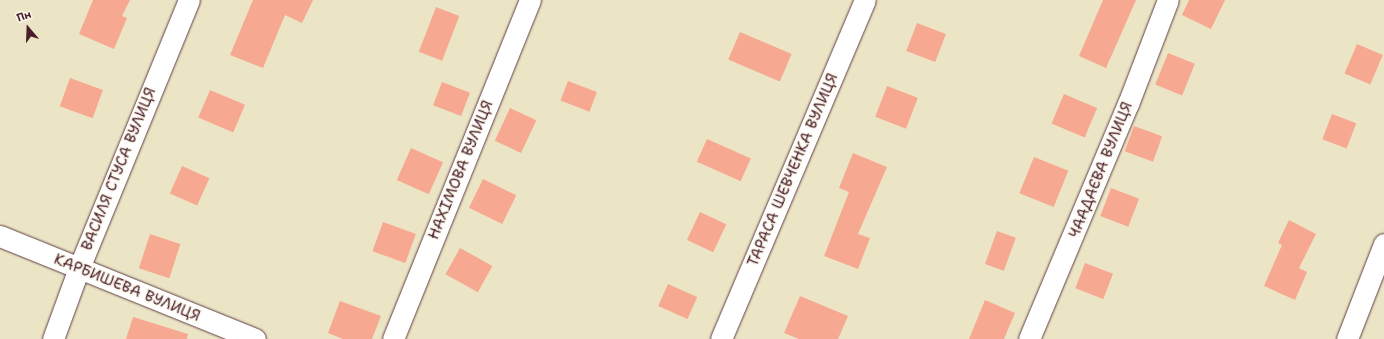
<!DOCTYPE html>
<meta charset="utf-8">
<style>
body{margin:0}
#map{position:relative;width:1384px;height:339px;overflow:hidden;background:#ebe5c6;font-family:"Shantell Sans",sans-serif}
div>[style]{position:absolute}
.building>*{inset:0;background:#f7a891;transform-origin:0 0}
.roads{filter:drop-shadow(0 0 1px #623d42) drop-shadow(0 0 1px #623d42)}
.street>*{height:21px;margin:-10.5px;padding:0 10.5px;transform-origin:10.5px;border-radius:10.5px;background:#fff}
span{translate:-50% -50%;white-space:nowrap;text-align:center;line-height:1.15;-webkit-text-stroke:3px #fbf7ec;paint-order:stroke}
.street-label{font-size:15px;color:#4a1f2b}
.north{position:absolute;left:8px;top:8px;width:40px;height:40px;-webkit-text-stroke:3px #fbf7ec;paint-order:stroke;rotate:341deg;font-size:11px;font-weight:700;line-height:16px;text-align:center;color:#4a1f2b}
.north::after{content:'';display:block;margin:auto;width:14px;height:18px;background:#4a1f2b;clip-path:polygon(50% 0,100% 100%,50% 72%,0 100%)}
</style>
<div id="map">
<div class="building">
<div style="clip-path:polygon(93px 0,130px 0,122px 16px,127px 18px,114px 49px,79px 34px)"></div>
<div style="clip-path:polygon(253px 0,313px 0,302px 23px,285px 15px,263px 68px,230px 55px)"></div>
<div style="clip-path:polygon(1103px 0,1136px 0,1106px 68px,1079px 56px)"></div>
<div style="clip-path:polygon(1189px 0,1225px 0,1211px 29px,1182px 15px)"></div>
<div style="left:436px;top:7px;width:25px;height:48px;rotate:21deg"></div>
<div style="left:917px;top:23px;width:31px;height:30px;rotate:21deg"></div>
<div style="left:740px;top:32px;width:56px;height:30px;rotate:23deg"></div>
<div style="left:1357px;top:44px;width:28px;height:32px;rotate:23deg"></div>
<div style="left:1168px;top:53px;width:29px;height:34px;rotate:22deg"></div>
<div style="left:70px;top:78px;width:35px;height:30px;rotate:20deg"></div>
<div style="left:568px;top:81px;width:31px;height:21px;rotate:21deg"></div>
<div style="left:442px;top:82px;width:30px;height:25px;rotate:21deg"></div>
<div style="left:887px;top:86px;width:33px;height:33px;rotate:21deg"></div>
<div style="left:210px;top:90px;width:38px;height:30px;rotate:23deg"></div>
<div style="left:1064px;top:94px;width:36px;height:32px;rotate:23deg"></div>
<div style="left:510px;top:108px;width:29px;height:36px;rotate:25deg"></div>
<div style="left:1332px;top:114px;width:26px;height:27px;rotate:21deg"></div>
<div style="left:1134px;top:126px;width:30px;height:27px;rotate:20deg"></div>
<div style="left:707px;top:139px;width:48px;height:25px;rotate:24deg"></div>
<div style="left:411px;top:148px;width:35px;height:35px;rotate:24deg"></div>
<div style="clip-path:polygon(853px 153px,887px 167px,858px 234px,870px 238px,858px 269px,824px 256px,849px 192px,839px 188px)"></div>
<div style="left:1034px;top:157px;width:37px;height:39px;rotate:22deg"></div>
<div style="left:182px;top:166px;width:30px;height:30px;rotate:24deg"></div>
<div style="left:483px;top:179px;width:37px;height:32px;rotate:26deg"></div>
<div style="left:1111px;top:188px;width:30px;height:30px;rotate:21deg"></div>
<div style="left:700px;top:212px;width:29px;height:31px;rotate:25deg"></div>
<div style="clip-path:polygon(1289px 220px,1316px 234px,1299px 268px,1307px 272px,1295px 300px,1264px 286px,1282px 245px,1278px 243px)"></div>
<div style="left:383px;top:222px;width:35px;height:31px;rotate:20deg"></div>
<div style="left:997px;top:231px;width:20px;height:35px;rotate:20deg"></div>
<div style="left:150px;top:234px;width:32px;height:36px;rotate:18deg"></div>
<div style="left:460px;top:248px;width:37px;height:30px;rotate:29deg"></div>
<div style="left:1085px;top:263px;width:30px;height:27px;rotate:21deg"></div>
<div style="left:668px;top:284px;width:32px;height:24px;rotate:24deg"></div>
<div style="clip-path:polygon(800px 296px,848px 316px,838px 339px,799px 339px,784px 333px)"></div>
<div style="clip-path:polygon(985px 300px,1015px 313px,1004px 339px,969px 339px)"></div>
<div style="clip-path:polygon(340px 301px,381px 316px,372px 339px,343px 339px,328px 333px)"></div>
<div style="clip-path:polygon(133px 317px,188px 334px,187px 339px,126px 339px)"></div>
</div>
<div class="roads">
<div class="street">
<div style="left:0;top:236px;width:275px;rotate:22deg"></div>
<div style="left:53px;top:339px;width:76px;rotate:-69.9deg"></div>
<div style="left:79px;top:268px;width:290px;rotate:-67.7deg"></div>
<div style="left:393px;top:339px;width:366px;rotate:-68deg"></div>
<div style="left:721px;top:339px;width:368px;rotate:-67deg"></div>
<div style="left:1029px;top:339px;width:255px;rotate:-67.2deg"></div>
<div style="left:1128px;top:104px;width:111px;rotate:-69deg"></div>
<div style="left:1347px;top:339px;width:102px;rotate:-68.7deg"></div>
</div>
</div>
<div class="street-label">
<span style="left:119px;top:169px;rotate:-68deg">ВАСИЛЯ СТУСА ВУЛИЦЯ</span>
<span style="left:461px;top:170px;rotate:-68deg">НАХІМОВА ВУЛИЦЯ</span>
<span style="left:793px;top:170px;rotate:-67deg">ТАРАСА ШЕВЧЕНКА ВУЛИЦЯ</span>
<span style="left:1101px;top:170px;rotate:-68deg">ЧААДАЄВА ВУЛИЦЯ</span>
<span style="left:127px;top:288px;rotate:22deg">КАРБИШЕВА ВУЛИЦЯ</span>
</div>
<div class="north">Пн</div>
</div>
